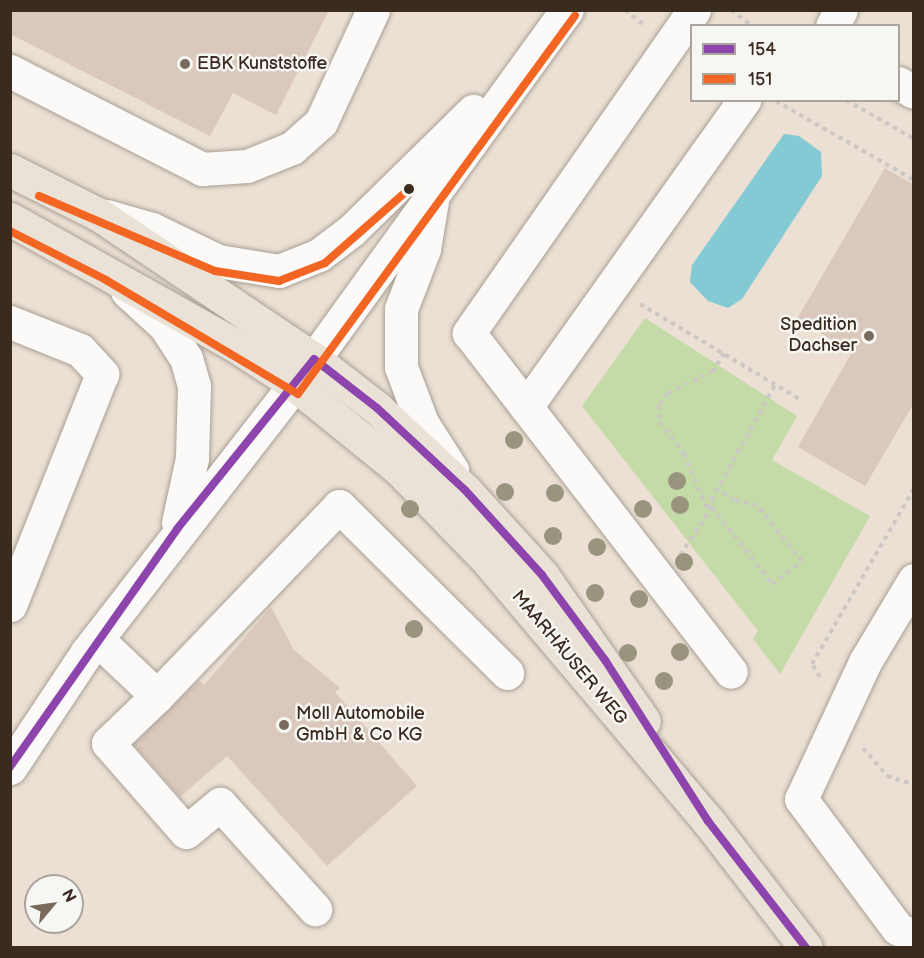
<!DOCTYPE html>
<meta charset="utf-8">
<style>
body{margin:0}
#map{position:relative;width:924px;height:958px;overflow:hidden;background:#ebe0d3;font-family:"Balsamiq Sans",sans-serif}
div>[style]{position:absolute}
.green>*{inset:0;background:#c4dba8}
.water>*{inset:0;background:#84cad4}
.building>*{inset:0;background:#dac8bc}
.path>*{height:4px;margin-top:-2px;transform-origin:0;background:repeating-linear-gradient(90deg,#ccc8c5 0 4.5px,transparent 0 9px)}
.roads{filter:drop-shadow(0 0 2px #a8a096) drop-shadow(0 0 2px #a8a096)}
.minor>*{height:33px;margin:-16.5px;padding:0 16.5px;transform-origin:16.5px;border-radius:16.5px;background:#fcfaf8}
.major>*{height:33px;margin:-16.5px;padding:0 16.5px;transform-origin:16.5px;border-radius:16.5px;background:#eae2d6}
.bus-1>*{height:8px;margin:-4px;padding:0 4px;transform-origin:4px;border-radius:4px;background:#8e44ad}
.bus-2>*{height:8px;margin:-4px;padding:0 4px;transform-origin:4px;border-radius:4px;background:#f26522}
.trees>*{width:18px;height:18px;margin:-9px;border-radius:50%;background:#99947e}
.dots>*{width:16px;height:16px;translate:-50% -50%;box-sizing:border-box;border:3px solid #f6f6f2;border-radius:50%}
span{translate:-50% -50%;white-space:nowrap;text-align:center;line-height:1.15;-webkit-text-stroke:5px #f6f6f2;paint-order:stroke}
.poi-label{font-size:18px;color:#3b2a1e}
.left{translate:0 -50%;text-align:left}
.right{translate:-100% -50%;text-align:right}
.street-label{font-size:18px;color:#3b2a1e}
.frame{position:absolute;inset:0;border:12px solid #3b2a1e;pointer-events:none}
.legend{position:absolute;left:690px;top:24px;width:210px;height:78px;box-sizing:border-box;background:#f6f6f2;border:2px solid #aba49d;margin:0;padding:8px 10px;list-style:none;font-size:18px;color:#3b2a1e}
.legend li{display:flex;align-items:center;gap:12px;height:30px}
.legend b{width:30px;border:2px solid #aba49d}
.north{position:absolute;left:24px;top:874px;width:60px;height:60px;box-sizing:border-box;background:#f6f6f2;border:2px solid #aba49d;border-radius:50%;rotate:61deg;font-size:16px;font-weight:700;line-height:24px;text-align:center;color:#3b2a1e}
.north::after{content:'';display:block;margin:auto;width:21px;height:27px;background:#796a5d;clip-path:polygon(50% 0,100% 100%,50% 72%,0 100%)}
</style>
<div id="map">
<div class="green">
<div style="clip-path:polygon(645px 318px,797px 416px,772px 460px,870px 516px,780px 674px,753px 639px,758px 631px,582px 406px)"></div>
</div>
<div class="water">
<div style="clip-path:polygon(784px 134px,799px 136px,821px 152px,822px 176px,742px 299px,728px 308px,708px 301px,690px 282px,692px 265px)"></div>
</div>
<div class="building">
<div style="clip-path:polygon(10px 10px,329px 10px,276px 115px,233px 93px,210px 136px,10px 34px)"></div>
<div style="clip-path:polygon(885px 168px,914px 185px,914px 403px,865px 486px,798px 447px,852px 352px,797px 319px)"></div>
<div style="clip-path:polygon(271px 607px,294px 650px,340px 688px,335px 692px,417px 786px,327px 866px,227px 756px,180px 797px,134px 744px,199px 680px,204px 685px)"></div>
</div>
<div class="path">
<div style="left:625px;top:10px;width:23px;rotate:38deg"></div>
<div style="left:731px;top:10px;width:26px;rotate:37deg"></div>
<div style="left:846px;top:100px;width:78px;rotate:29.8deg"></div>
<div style="left:776px;top:101px;width:159px;rotate:29.8deg"></div>
<div style="left:640px;top:304px;width:187px;rotate:30.8deg"></div>
<div style="left:724px;top:353px;width:21px;rotate:121deg"></div>
<div style="left:713px;top:371px;width:50px;rotate:153.9deg"></div>
<div style="left:668px;top:393px;width:15px;rotate:127deg"></div>
<div style="left:659px;top:405px;width:17px;rotate:87deg"></div>
<div style="left:660px;top:422px;width:40px;rotate:53deg"></div>
<div style="left:684px;top:454px;width:59px;rotate:66.9deg"></div>
<div style="left:707px;top:508px;width:141px;rotate:-61.1deg"></div>
<div style="left:680px;top:555px;width:58px;rotate:-56.3deg"></div>
<div style="left:712px;top:507px;width:98px;rotate:52.1deg"></div>
<div style="left:772px;top:584px;width:38px;rotate:-37deg"></div>
<div style="left:802px;top:561px;width:72px;rotate:-128.8deg"></div>
<div style="left:757px;top:505px;width:24px;rotate:-168deg"></div>
<div style="left:734px;top:500px;width:19px;rotate:-144deg"></div>
<div style="left:820px;top:677px;width:15px;rotate:-122deg"></div>
<div style="left:812px;top:664px;width:203px;rotate:-59.8deg"></div>
<div style="left:863px;top:748px;width:37px;rotate:49deg"></div>
<div style="left:887px;top:776px;width:28px;rotate:18deg"></div>
</div>
<div class="roads">
<div class="minor">
<div style="left:694px;top:10px;width:394px;rotate:124.9deg"></div>
<div style="left:469px;top:333px;width:428px;rotate:52.3deg"></div>
<div style="left:832px;top:26px;width:18px;rotate:-61deg"></div>
<div style="left:10px;top:71px;width:216px;rotate:27deg"></div>
<div style="left:202px;top:169px;width:45px;rotate:-3.8deg"></div>
<div style="left:247px;top:166px;width:48px;rotate:-21.8deg"></div>
<div style="left:292px;top:148px;width:39px;rotate:-42deg"></div>
<div style="left:321px;top:122px;width:123px;rotate:-65.1deg"></div>
<div style="left:898px;top:83px;width:18px;rotate:29deg"></div>
<div style="left:432px;top:201px;width:49px;rotate:99.5deg"></div>
<div style="left:424px;top:249px;width:64px;rotate:111deg"></div>
<div style="left:401px;top:309px;width:58px;rotate:90deg"></div>
<div style="left:401px;top:367px;width:60px;rotate:69.4deg"></div>
<div style="left:422px;top:423px;width:56px;rotate:57.4deg"></div>
<div style="left:106px;top:216px;width:48px;rotate:15.8deg"></div>
<div style="left:152px;top:229px;width:73px;rotate:25.9deg"></div>
<div style="left:218px;top:261px;width:62px;rotate:9.3deg"></div>
<div style="left:279px;top:271px;width:43px;rotate:-21.8deg"></div>
<div style="left:319px;top:255px;width:41px;rotate:-37.1deg"></div>
<div style="left:352px;top:230px;width:170px;rotate:-44.5deg"></div>
<div style="left:127px;top:291px;width:52px;rotate:42.6deg"></div>
<div style="left:165px;top:326px;width:38px;rotate:57deg"></div>
<div style="left:186px;top:358px;width:29px;rotate:74deg"></div>
<div style="left:194px;top:386px;width:72px;rotate:91.6deg"></div>
<div style="left:192px;top:458px;width:66px;rotate:102.2deg"></div>
<div style="left:10px;top:322px;width:75px;rotate:21.8deg"></div>
<div style="left:80px;top:350px;width:33px;rotate:47deg"></div>
<div style="left:102px;top:374px;width:249px;rotate:111.7deg"></div>
<div style="left:526px;top:407px;width:377px;rotate:-54.6deg"></div>
<div style="left:914px;top:580px;width:96px;rotate:120.9deg"></div>
<div style="left:865px;top:662px;width:151px;rotate:115deg"></div>
<div style="left:801px;top:799px;width:161px;rotate:53.3deg"></div>
<div style="left:897px;top:928px;width:20px;rotate:30deg"></div>
<div style="left:97px;top:639px;width:83px;rotate:43.5deg"></div>
<div style="left:157px;top:696px;width:263px;rotate:-46.2deg"></div>
<div style="left:339px;top:506px;width:237px;rotate:44.8deg"></div>
<div style="left:157px;top:696px;width:68px;rotate:136.2deg"></div>
<div style="left:108px;top:743px;width:118px;rotate:48.8deg"></div>
<div style="left:186px;top:832px;width:44px;rotate:-39.5deg"></div>
<div style="left:220px;top:804px;width:142px;rotate:47.9deg"></div>
<div style="left:10px;top:768px;width:139px;rotate:-56.4deg"></div>
<div style="left:87px;top:652px;width:371px;rotate:-52.2deg"></div>
<div style="left:314px;top:359px;width:431px;rotate:-54.1deg"></div>
</div>
<div class="major">
<div style="left:10px;top:170px;width:98px;rotate:26.6deg"></div>
<div style="left:98px;top:214px;width:260px;rotate:33.9deg"></div>
<div style="left:314px;top:359px;width:80px;rotate:37.9deg"></div>
<div style="left:377px;top:408px;width:120px;rotate:43deg"></div>
<div style="left:465px;top:490px;width:115px;rotate:47.8deg"></div>
<div style="left:542px;top:575px;width:178px;rotate:55.1deg"></div>
<div style="left:10px;top:219px;width:259px;rotate:29.3deg"></div>
<div style="left:236px;top:346px;width:69px;rotate:33.2deg"></div>
<div style="left:294px;top:384px;width:135px;rotate:39deg"></div>
<div style="left:399px;top:469px;width:129px;rotate:45.9deg"></div>
<div style="left:489px;top:562px;width:339px;rotate:49.8deg"></div>
<div style="left:708px;top:821px;width:160px;rotate:52.3deg"></div>
</div>
</div>
<div class="bus-1">
<div style="left:10px;top:767px;width:291px;rotate:-54.9deg"></div>
<div style="left:177px;top:529px;width:218px;rotate:-51.1deg"></div>
<div style="left:314px;top:359px;width:80px;rotate:37.9deg"></div>
<div style="left:377px;top:408px;width:120px;rotate:43deg"></div>
<div style="left:465px;top:490px;width:115px;rotate:47.8deg"></div>
<div style="left:542px;top:575px;width:106px;rotate:53.5deg"></div>
<div style="left:605px;top:660px;width:191px;rotate:57.4deg"></div>
<div style="left:708px;top:821px;width:160px;rotate:52.3deg"></div>
</div>
<div class="bus-2">
<div style="left:39px;top:196px;width:191px;rotate:23.1deg"></div>
<div style="left:215px;top:271px;width:65px;rotate:8.9deg"></div>
<div style="left:279px;top:281px;width:49px;rotate:-21.4deg"></div>
<div style="left:325px;top:263px;width:112px;rotate:-41.4deg"></div>
<div style="left:10px;top:231px;width:108px;rotate:27deg"></div>
<div style="left:106px;top:280px;width:223px;rotate:30.7deg"></div>
<div style="left:298px;top:394px;width:469px;rotate:-53.8deg"></div>
</div>
<div class="trees">
<div style="left:514px;top:440px"></div>
<div style="left:677px;top:481px"></div>
<div style="left:505px;top:492px"></div>
<div style="left:555px;top:493px"></div>
<div style="left:680px;top:505px"></div>
<div style="left:410px;top:509px"></div>
<div style="left:643px;top:509px"></div>
<div style="left:553px;top:536px"></div>
<div style="left:597px;top:547px"></div>
<div style="left:684px;top:562px"></div>
<div style="left:595px;top:593px"></div>
<div style="left:639px;top:599px"></div>
<div style="left:414px;top:629px"></div>
<div style="left:680px;top:652px"></div>
<div style="left:628px;top:653px"></div>
<div style="left:664px;top:681px"></div>
</div>
<div class="dots">
<div style="left:185px;top:64px;background:#796a5d"></div>
<div style="left:409px;top:189px;background:#3b2a1e"></div>
<div style="left:869px;top:336px;background:#796a5d"></div>
<div style="left:284px;top:725px;background:#796a5d"></div>
</div>
<div class="poi-label">
<span class="left" style="left:197px;top:64px">EBK Kunststoffe</span>
<span class="right" style="left:857px;top:336px">Spedition<br>Dachser</span>
<span class="left" style="left:296px;top:725px">Moll Automobile<br>GmbH &amp; Co KG</span>
</div>
<div class="street-label">
<span style="left:569px;top:658px;rotate:50deg">MAARHÄUSER WEG</span>
</div>
<div class="frame"></div>
<ul class="legend">
<li><b style="height:8px;background:#8e44ad"></b>154</li>
<li><b style="height:8px;background:#f26522"></b>151</li>
</ul>
<div class="north">N</div>
</div>
